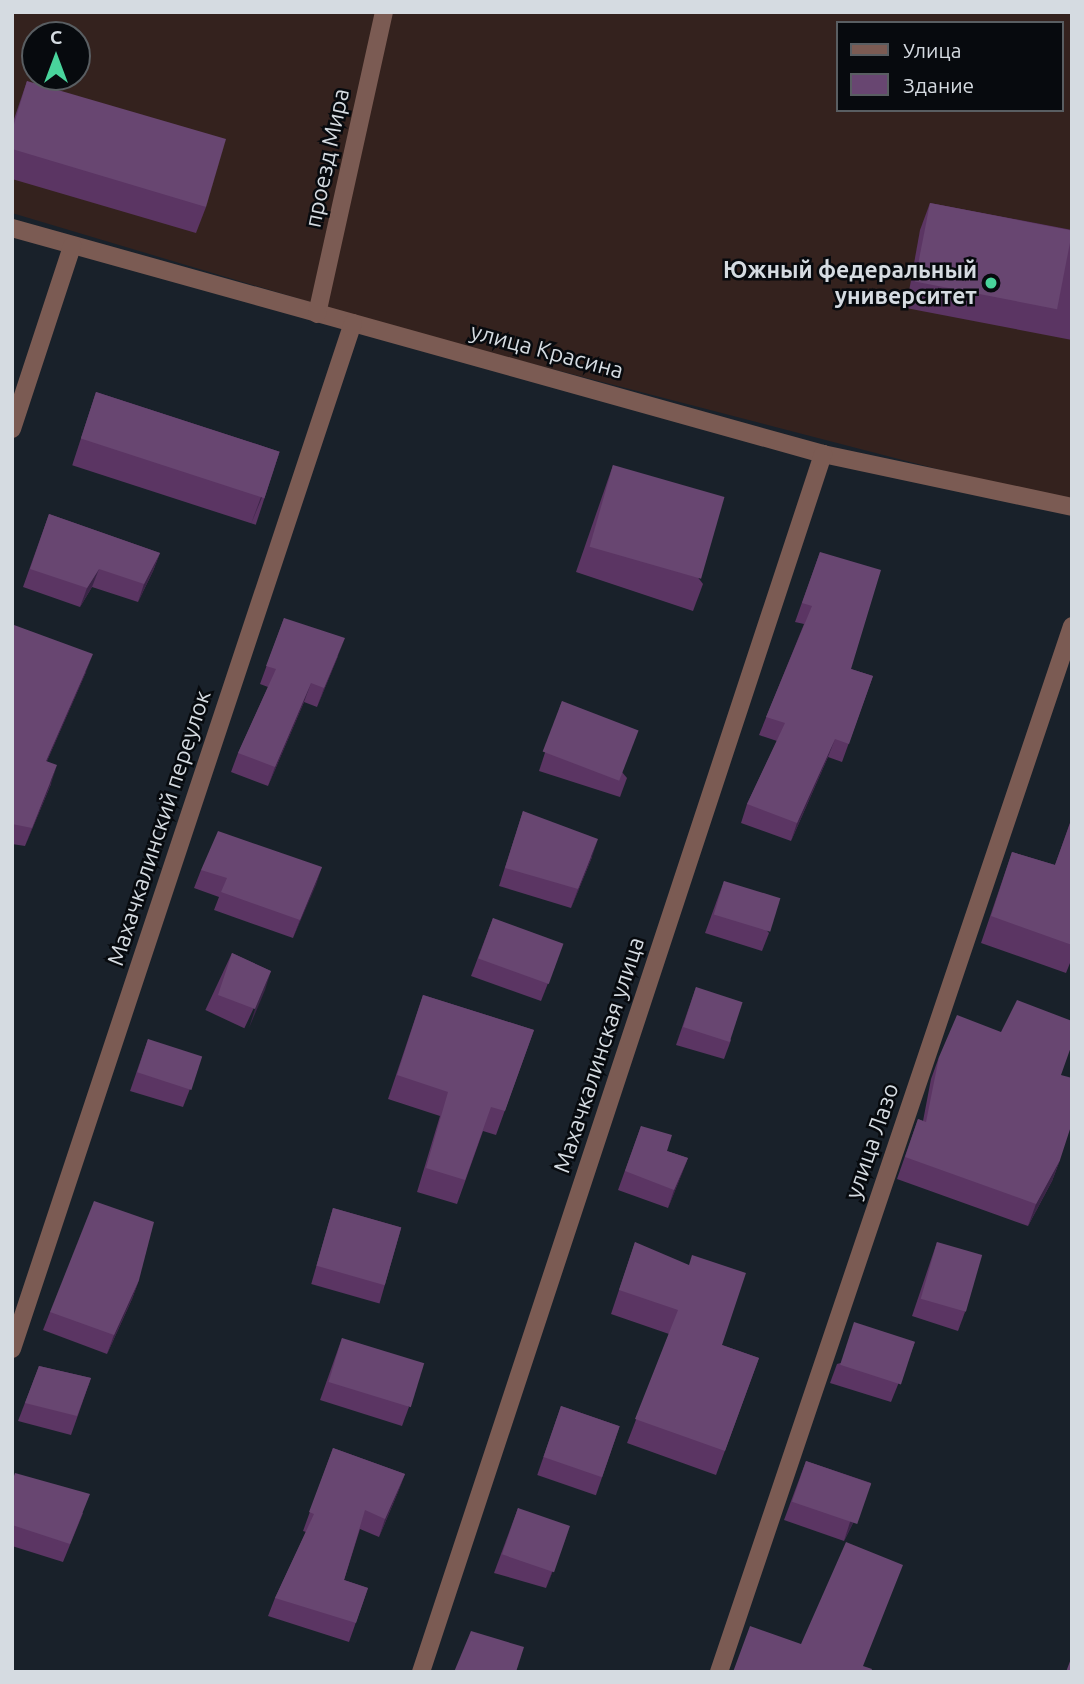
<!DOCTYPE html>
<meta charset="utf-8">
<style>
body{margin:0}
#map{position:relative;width:1084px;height:1684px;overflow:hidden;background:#19212a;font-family:Ubuntu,sans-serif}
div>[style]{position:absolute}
.industrial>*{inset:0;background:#34221e}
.minor>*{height:18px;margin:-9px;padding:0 9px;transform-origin:9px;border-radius:9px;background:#7b5b53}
.wall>*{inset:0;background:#5b3563;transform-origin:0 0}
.shaded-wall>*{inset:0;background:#3b2547}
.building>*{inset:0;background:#684671;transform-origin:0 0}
.dots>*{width:19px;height:19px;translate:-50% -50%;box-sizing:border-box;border:4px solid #070a0e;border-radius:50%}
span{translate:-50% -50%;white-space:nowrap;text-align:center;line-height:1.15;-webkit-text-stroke:5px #070a0e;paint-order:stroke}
.street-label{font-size:23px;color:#d5dbe1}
.poi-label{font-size:23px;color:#d5dbe1;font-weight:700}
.right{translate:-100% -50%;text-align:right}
.frame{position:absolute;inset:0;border:14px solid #d5dbe1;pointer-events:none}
.legend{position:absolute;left:836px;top:21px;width:228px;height:91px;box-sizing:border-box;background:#070a0e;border:2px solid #595e62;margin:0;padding:9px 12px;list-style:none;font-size:21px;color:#d5dbe1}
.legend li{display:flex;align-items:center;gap:14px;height:35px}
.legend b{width:35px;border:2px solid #595e62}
.north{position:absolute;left:21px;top:21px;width:70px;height:70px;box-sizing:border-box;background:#070a0e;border:2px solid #595e62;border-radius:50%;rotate:0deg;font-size:19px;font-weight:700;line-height:28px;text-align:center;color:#d5dbe1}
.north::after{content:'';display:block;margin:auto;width:24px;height:32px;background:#49d49c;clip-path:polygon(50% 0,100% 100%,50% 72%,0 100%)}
</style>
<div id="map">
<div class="industrial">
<div style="clip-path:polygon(evenodd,12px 12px,1072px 12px,1072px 504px,417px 334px,12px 213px,12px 12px,837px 23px,1061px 23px,1061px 110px,837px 110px,837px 23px,12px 12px,35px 35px,77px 35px,77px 77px,35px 77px,35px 35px)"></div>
</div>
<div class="minor">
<div style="left:12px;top:228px;width:842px;rotate:15.57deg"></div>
<div style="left:823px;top:454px;width:255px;rotate:12deg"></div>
<div style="left:317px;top:314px;width:309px;rotate:-77.5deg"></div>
<div style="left:12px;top:429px;width:193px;rotate:-71.8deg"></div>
<div style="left:12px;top:1349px;width:1081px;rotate:-71.62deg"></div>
<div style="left:421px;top:1672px;width:1283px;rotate:-71.73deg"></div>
<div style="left:719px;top:1672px;width:1104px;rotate:-71.35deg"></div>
</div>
<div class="wall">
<div style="clip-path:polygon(27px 81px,206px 207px,196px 233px,12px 179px,12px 125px)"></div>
<div style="clip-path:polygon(930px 203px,1072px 230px,1072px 340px,906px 308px,920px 230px)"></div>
<div style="left:96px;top:392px;width:193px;height:77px;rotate:18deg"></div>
<div style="clip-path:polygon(613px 465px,703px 584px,693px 611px,576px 572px)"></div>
<div style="clip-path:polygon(49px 514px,160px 553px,153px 571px,138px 602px,92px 587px,80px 607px,23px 587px)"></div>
<div style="clip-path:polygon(820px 552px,851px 669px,873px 676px,842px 762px,828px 757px,791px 841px,741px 823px,747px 804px,777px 741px,759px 735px,804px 624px,795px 622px)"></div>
<div style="clip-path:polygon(284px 618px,338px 656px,317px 707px,304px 702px,268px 786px,231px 772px,238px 753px,268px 687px,260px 684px)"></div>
<div style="clip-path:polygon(12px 630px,86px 672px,47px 761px,51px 784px,25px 846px,12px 844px)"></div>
<div style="clip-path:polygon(562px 701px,627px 778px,620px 797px,539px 771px)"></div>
<div style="clip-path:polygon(523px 811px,592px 857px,571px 908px,499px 886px)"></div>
<div style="clip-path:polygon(1072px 817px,1072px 958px,1066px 973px,981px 943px,1012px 852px,1055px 865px)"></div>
<div style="clip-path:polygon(322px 867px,293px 938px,214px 910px,219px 897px,194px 888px,201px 870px)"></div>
<div style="clip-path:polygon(724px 881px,769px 933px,762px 951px,705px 933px)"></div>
<div style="clip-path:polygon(493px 918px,556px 963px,541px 1001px,471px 976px)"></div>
<div style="left:232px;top:953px;width:43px;height:63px;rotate:25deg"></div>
<div style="clip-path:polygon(696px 987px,731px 1040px,724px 1059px,676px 1045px)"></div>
<div style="clip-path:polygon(423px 995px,534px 1030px,496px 1135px,483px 1131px,457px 1204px,417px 1192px,440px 1116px,388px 1099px)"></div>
<div style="clip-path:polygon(148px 1039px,195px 1076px,183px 1107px,130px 1091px)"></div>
<div style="clip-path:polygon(939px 1057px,1061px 1075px,1060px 1160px,1052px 1181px,1028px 1226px,897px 1179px,918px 1119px,923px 1121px,931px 1079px)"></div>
<div style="clip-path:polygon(641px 1126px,667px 1151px,688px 1158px,668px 1208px,618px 1190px)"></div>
<div style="left:333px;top:1208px;width:71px;height:79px;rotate:16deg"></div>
<div style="clip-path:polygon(635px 1242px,722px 1345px,759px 1358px,716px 1475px,627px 1443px,669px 1334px,611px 1314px)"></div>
<div style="clip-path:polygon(937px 1242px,965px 1312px,958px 1331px,912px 1316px)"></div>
<div style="clip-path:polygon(139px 1280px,132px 1299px,107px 1354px,43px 1330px,50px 1312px)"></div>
<div style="clip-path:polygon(342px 1338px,409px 1407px,402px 1426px,320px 1400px)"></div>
<div style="clip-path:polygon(915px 1342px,891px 1402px,830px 1383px,837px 1364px)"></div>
<div style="clip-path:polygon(39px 1366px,91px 1378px,71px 1435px,18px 1421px)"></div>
<div style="left:561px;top:1406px;width:62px;height:73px;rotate:19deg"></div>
<div style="clip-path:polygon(333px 1448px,405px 1474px,398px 1492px,379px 1537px,360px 1529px,344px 1580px,368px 1588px,349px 1642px,268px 1616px,275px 1598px,306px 1532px,303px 1531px)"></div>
<div style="clip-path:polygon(806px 1461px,871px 1483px,864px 1501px,844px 1541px,784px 1520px)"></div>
<div style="clip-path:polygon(12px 1482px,83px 1513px,63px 1562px,12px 1546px)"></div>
<div style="clip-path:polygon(518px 1508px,563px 1545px,546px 1588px,494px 1573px)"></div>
</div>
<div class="shaded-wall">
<div style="clip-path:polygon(280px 451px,270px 478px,251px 524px,261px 497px)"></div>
<div style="clip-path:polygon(160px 553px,153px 571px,138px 602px,144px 584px)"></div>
<div style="clip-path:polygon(99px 569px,92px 587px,80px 607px,87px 588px)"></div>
<div style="clip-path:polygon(345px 638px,338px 656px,317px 707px,324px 688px)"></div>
<div style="clip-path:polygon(93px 654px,86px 672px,39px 779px,46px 761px)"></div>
<div style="clip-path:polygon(311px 683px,304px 702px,268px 786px,275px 767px)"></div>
<div style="clip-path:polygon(835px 739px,828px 757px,791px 841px,797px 823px)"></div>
<div style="clip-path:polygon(57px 765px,51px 784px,25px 846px,32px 828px)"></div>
<div style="clip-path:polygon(598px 839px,592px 857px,571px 908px,578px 889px)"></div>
<div style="clip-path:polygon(322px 867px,316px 885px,293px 938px,300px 920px)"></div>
<div style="clip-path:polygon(271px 971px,265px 990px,249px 1028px,255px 1009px)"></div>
<div style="clip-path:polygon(688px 1158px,681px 1176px,668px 1208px,674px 1190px)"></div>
<div style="clip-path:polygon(1060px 1160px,1052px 1181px,1028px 1226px,1036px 1204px)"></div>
<div style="clip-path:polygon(139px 1280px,132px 1299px,107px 1354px,114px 1335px)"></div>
<div style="clip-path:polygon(405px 1474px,398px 1492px,379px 1537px,385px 1519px)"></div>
<div style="clip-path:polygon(871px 1483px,864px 1501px,844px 1541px,850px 1522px)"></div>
<div style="clip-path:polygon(570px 1526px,563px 1545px,546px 1588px,553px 1569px)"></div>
</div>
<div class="building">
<div style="clip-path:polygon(27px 81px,226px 139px,206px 207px,12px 149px,12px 131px)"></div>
<div style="left:930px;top:203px;width:145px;height:80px;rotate:11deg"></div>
<div style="left:96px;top:392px;width:193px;height:49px;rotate:18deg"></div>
<div style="left:613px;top:465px;width:116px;height:85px;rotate:16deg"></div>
<div style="clip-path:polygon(49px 514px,160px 553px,144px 584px,99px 569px,87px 588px,30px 569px)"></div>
<div style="clip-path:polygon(820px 552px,881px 570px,851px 669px,873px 676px,849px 744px,835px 739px,797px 823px,747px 804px,785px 723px,766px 717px,812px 606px,802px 603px)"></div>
<div style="clip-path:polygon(284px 618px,345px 638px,324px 688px,311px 683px,275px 767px,238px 753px,276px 669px,266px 666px)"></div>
<div style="clip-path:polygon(14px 625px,93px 654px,46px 761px,57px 765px,32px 828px,12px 824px,12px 630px)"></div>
<div style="left:562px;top:701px;width:82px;height:54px;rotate:21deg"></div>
<div style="clip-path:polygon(523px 811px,598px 839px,578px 889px,505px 868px)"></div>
<div style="clip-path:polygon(1072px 818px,1072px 945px,991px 916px,1012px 852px,1055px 865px)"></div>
<div style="clip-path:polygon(218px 831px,322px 867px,300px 920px,221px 892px,227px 878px,201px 870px)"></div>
<div style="left:724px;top:881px;width:59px;height:35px;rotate:17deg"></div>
<div style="left:493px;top:918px;width:75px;height:43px;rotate:20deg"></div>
<div style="clip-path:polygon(232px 953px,271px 971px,255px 1009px,218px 995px)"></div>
<div style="left:696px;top:987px;width:49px;height:42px;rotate:18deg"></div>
<div style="clip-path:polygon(423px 995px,534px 1030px,505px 1111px,491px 1107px,465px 1180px,426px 1168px,448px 1092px,397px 1075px)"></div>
<div style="clip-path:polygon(1017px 1000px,1072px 1021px,1072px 1044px,1061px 1075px,1072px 1078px,1072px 1123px,1060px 1160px,1036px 1204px,905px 1157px,918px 1119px,926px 1122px,939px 1057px,957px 1015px,1001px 1032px)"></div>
<div style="left:148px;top:1039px;width:57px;height:35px;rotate:18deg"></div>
<div style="clip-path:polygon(641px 1126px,672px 1135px,667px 1151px,688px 1158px,674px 1190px,625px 1171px)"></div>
<div style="clip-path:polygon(94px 1201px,154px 1222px,139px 1280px,114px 1335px,50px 1312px)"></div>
<div style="left:333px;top:1208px;width:71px;height:60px;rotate:16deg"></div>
<div style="clip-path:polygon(635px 1242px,689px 1265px,692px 1255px,746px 1273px,722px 1345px,759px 1358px,725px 1451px,635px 1419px,678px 1310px,619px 1290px)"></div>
<div style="left:937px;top:1242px;width:47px;height:59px;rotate:16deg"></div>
<div style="left:854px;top:1322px;width:64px;height:45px;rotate:18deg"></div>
<div style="left:342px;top:1338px;width:86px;height:46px;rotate:17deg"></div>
<div style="clip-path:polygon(39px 1366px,91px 1378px,77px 1416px,25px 1403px)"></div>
<div style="left:561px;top:1406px;width:62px;height:54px;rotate:19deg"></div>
<div style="clip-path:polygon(333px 1448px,405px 1474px,385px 1519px,365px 1510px,344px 1580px,368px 1588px,356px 1623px,275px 1598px,314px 1514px,309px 1512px)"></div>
<div style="left:806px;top:1461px;width:69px;height:43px;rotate:19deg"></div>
<div style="clip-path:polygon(15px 1473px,90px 1494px,70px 1544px,12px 1525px,12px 1482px)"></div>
<div style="left:518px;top:1508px;width:55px;height:49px;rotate:19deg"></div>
<div style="clip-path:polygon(846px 1542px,903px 1565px,863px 1666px,872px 1669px,871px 1672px,733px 1672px,750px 1626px,801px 1644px)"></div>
<div style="clip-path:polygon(471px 1631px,524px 1647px,516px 1672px,454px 1672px)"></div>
<div style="clip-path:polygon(1072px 1656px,1072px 1672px,1066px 1672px)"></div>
</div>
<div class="dots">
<div style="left:991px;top:283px;background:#49d49c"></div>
</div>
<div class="street-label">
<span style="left:327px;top:158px;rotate:-78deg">проезд Мира</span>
<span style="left:547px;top:351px;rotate:15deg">улица Красина</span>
<span style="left:159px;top:828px;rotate:-72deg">Махачкалинский переулок</span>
<span style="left:599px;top:1055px;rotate:-72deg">Махачкалинская улица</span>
<span style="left:872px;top:1141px;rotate:-71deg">улица Лазо</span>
</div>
<div class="poi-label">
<span class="right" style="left:977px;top:283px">Южный федеральный<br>университет</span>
</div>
<div class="frame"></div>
<ul class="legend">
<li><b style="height:9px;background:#7b5b53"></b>Улица</li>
<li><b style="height:19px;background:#684671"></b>Здание</li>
</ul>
<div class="north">С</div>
</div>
